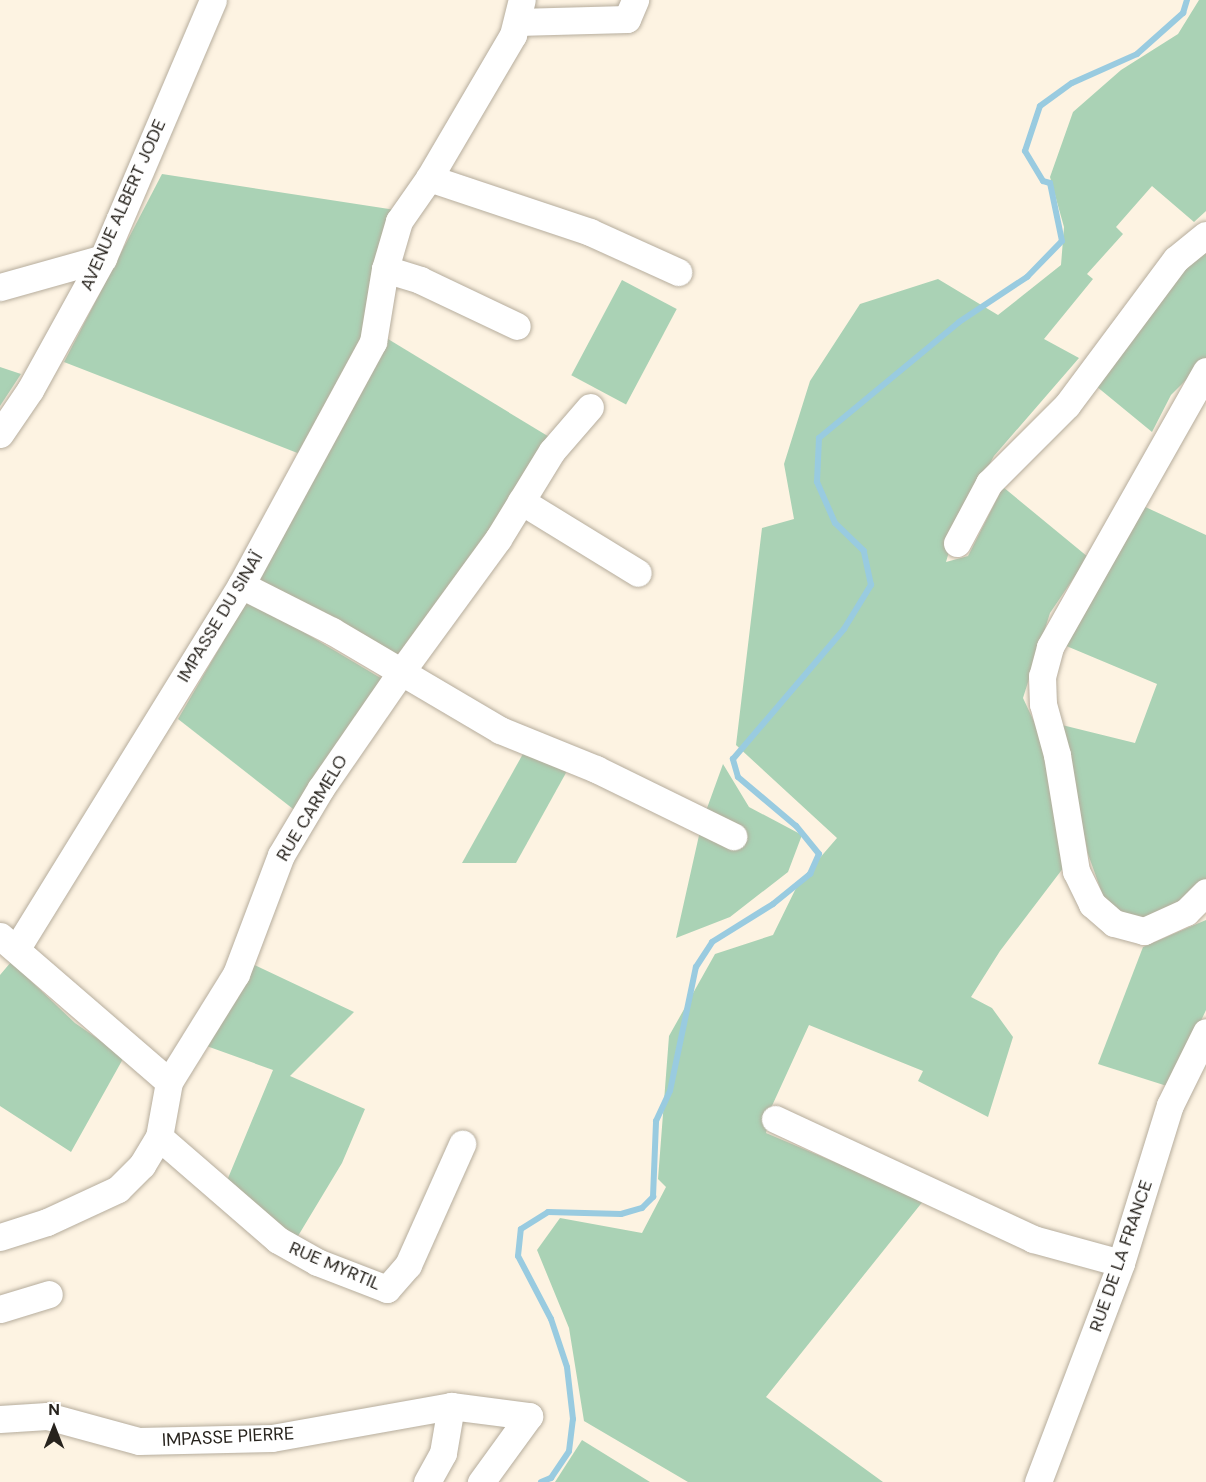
<!DOCTYPE html>
<meta charset="utf-8">
<style>
body{margin:0}
#map{position:relative;width:1206px;height:1482px;overflow:hidden;background:#fdf3e2;font-family:"DM Sans",sans-serif}
div>[style]{position:absolute}
.green>*{inset:0;background:#aad2b5;transform-origin:0 0}
.stream>*{height:6px;margin:-3px;padding:0 3px;transform-origin:3px;border-radius:3px;background:#99cbe0}
.roads{filter:drop-shadow(0 0 2px #b6ad9d) drop-shadow(0 0 2px #b6ad9d)}
.minor>*{height:27px;margin:-13.5px;padding:0 13.5px;transform-origin:13.5px;border-radius:13.5px;background:#fff}
span{translate:-50% -50%;white-space:nowrap;text-align:center;line-height:1.15;-webkit-text-stroke:4.5px #fff;paint-order:stroke}
.street-label{font-size:18px;color:#27231d}
.north{position:absolute;left:24px;top:1398px;width:60px;height:60px;-webkit-text-stroke:4px #fff;paint-order:stroke;rotate:0deg;font-size:16px;font-weight:700;line-height:24px;text-align:center;color:#27231d}
.north::after{content:'';display:block;margin:auto;width:21px;height:27px;background:#27231d;clip-path:polygon(50% 0,100% 100%,50% 72%,0 100%)}
</style>
<div id="map">
<div class="green">
<div style="clip-path:polygon(1199px 0,1206px 0,1206px 211px,1194px 222px,1152px 186px,1116px 227px,1123px 234px,1087px 274px,1093px 279px,1044px 339px,1079px 358px,994px 456px,957px 524px,946px 562px,968px 556px,1003px 487px,1088px 557px,1050px 613px,1023px 698px,1060px 777px,1067px 863px,1000px 951px,971px 997px,992px 1008px,1013px 1037px,988px 1117px,918px 1081px,923px 1071px,809px 1025px,771px 1108px,766px 1133px,924px 1200px,766px 1397px,883px 1482px,688px 1482px,584px 1421px,569px 1328px,537px 1250px,560px 1218px,642px 1233px,666px 1187px,658px 1179px,669px 1036px,715px 954px,773px 935px,799px 882px,837px 838px,736px 745px,762px 528px,794px 519px,784px 464px,810px 381px,860px 304px,938px 279px,998px 315px,1061px 265px,1064px 227px,1050px 177px,1073px 112px,1121px 70px,1178px 34px)"></div>
<div style="clip-path:polygon(162px 174px,402px 211px,362px 339px,300px 454px,64px 362px)"></div>
<div style="clip-path:polygon(1206px 247px,1206px 360px,1171px 395px,1152px 432px,1096px 386px,1170px 282px)"></div>
<div style="left:622px;top:280px;width:62px;height:108px;rotate:28deg"></div>
<div style="clip-path:polygon(388px 339px,551px 438px,400px 664px,256px 586px)"></div>
<div style="clip-path:polygon(0 367px,21px 374px,0 406px)"></div>
<div style="clip-path:polygon(1141px 505px,1206px 535px,1206px 899px,1144px 932px,1113px 924px,1088px 854px,1062px 725px,1135px 743px,1157px 684px,1064px 645px)"></div>
<div style="clip-path:polygon(248px 599px,384px 680px,297px 812px,178px 719px)"></div>
<div style="clip-path:polygon(524px 752px,567px 771px,516px 863px,462px 863px)"></div>
<div style="clip-path:polygon(723px 764px,749px 807px,802px 835px,788px 872px,730px 917px,676px 938px,702px 822px)"></div>
<div style="clip-path:polygon(1206px 920px,1206px 1010px,1170px 1087px,1098px 1064px,1143px 947px)"></div>
<div style="clip-path:polygon(11px 962px,75px 1023px,124px 1057px,71px 1152px,0 1106px,0 975px)"></div>
<div style="clip-path:polygon(248px 962px,354px 1012px,290px 1076px,365px 1109px,342px 1163px,295px 1241px,226px 1183px,273px 1070px,201px 1044px)"></div>
<div style="clip-path:polygon(582px 1440px,650px 1482px,555px 1482px)"></div>
</div>
<div class="stream">
<div style="left:541px;top:1482px;width:11px;rotate:-22deg"></div>
<div style="left:551px;top:1478px;width:32px;rotate:-56deg"></div>
<div style="left:569px;top:1451px;width:32px;rotate:-83deg"></div>
<div style="left:573px;top:1419px;width:52px;rotate:-96.6deg"></div>
<div style="left:567px;top:1367px;width:51px;rotate:-108.4deg"></div>
<div style="left:551px;top:1319px;width:71px;rotate:-117.6deg"></div>
<div style="left:518px;top:1256px;width:27px;rotate:-84deg"></div>
<div style="left:521px;top:1229px;width:32px;rotate:-32deg"></div>
<div style="left:548px;top:1212px;width:73px;rotate:1.6deg"></div>
<div style="left:621px;top:1214px;width:22px;rotate:-16deg"></div>
<div style="left:642px;top:1208px;width:16px;rotate:-45deg"></div>
<div style="left:653px;top:1197px;width:76px;rotate:-87.7deg"></div>
<div style="left:656px;top:1121px;width:33px;rotate:-65deg"></div>
<div style="left:670px;top:1091px;width:127px;rotate:-78.2deg"></div>
<div style="left:696px;top:967px;width:30px;rotate:-57deg"></div>
<div style="left:712px;top:942px;width:72px;rotate:-31.9deg"></div>
<div style="left:773px;top:904px;width:48px;rotate:-39deg"></div>
<div style="left:810px;top:874px;width:22px;rotate:-66deg"></div>
<div style="left:819px;top:854px;width:36px;rotate:-129deg"></div>
<div style="left:796px;top:826px;width:76px;rotate:-139.8deg"></div>
<div style="left:738px;top:777px;width:19px;rotate:-106deg"></div>
<div style="left:733px;top:759px;width:171px;rotate:-49.5deg"></div>
<div style="left:844px;top:629px;width:52px;rotate:-58.5deg"></div>
<div style="left:871px;top:585px;width:35px;rotate:-102deg"></div>
<div style="left:864px;top:551px;width:40px;rotate:-136deg"></div>
<div style="left:835px;top:523px;width:45px;rotate:-113.7deg"></div>
<div style="left:817px;top:482px;width:44px;rotate:-87.4deg"></div>
<div style="left:819px;top:438px;width:182px;rotate:-39.6deg"></div>
<div style="left:959px;top:322px;width:82px;rotate:-33.5deg"></div>
<div style="left:1027px;top:277px;width:50px;rotate:-45.8deg"></div>
<div style="left:1062px;top:241px;width:59px;rotate:-101.7deg"></div>
<div style="left:1050px;top:183px;width:7px;rotate:-164deg"></div>
<div style="left:1043px;top:181px;width:35px;rotate:-121deg"></div>
<div style="left:1025px;top:151px;width:47px;rotate:-71.6deg"></div>
<div style="left:1040px;top:106px;width:39px;rotate:-36deg"></div>
<div style="left:1072px;top:83px;width:71px;rotate:-24deg"></div>
<div style="left:1137px;top:54px;width:62px;rotate:-41.7deg"></div>
<div style="left:1183px;top:13px;width:14px;rotate:-73deg"></div>
</div>
<div class="roads">
<div class="minor">
<div style="left:517px;top:22px;width:110px;rotate:-1.6deg"></div>
<div style="left:627px;top:19px;width:21px;rotate:-67deg"></div>
<div style="left:429px;top:178px;width:170px;rotate:18.5deg"></div>
<div style="left:590px;top:232px;width:97px;rotate:24.4deg"></div>
<div style="left:385px;top:269px;width:37px;rotate:17deg"></div>
<div style="left:420px;top:280px;width:107px;rotate:25.4deg"></div>
<div style="left:0;top:287px;width:107px;rotate:-15.7deg"></div>
<div style="left:1206px;top:371px;width:317px;rotate:119.5deg"></div>
<div style="left:1050px;top:647px;width:30px;rotate:105deg"></div>
<div style="left:1042px;top:676px;width:28px;rotate:88deg"></div>
<div style="left:1043px;top:704px;width:53px;rotate:74.6deg"></div>
<div style="left:1057px;top:755px;width:118px;rotate:80.7deg"></div>
<div style="left:1076px;top:871px;width:37px;rotate:64deg"></div>
<div style="left:1092px;top:904px;width:29px;rotate:41deg"></div>
<div style="left:1114px;top:923px;width:31px;rotate:15deg"></div>
<div style="left:1144px;top:931px;width:46px;rotate:-24.3deg"></div>
<div style="left:1186px;top:912px;width:28px;rotate:-45deg"></div>
<div style="left:0;top:434px;width:53px;rotate:-55.7deg"></div>
<div style="left:30px;top:390px;width:151px;rotate:-61.1deg"></div>
<div style="left:103px;top:258px;width:280px;rotate:-66.9deg"></div>
<div style="left:521px;top:501px;width:137px;rotate:31.6deg"></div>
<div style="left:957px;top:543px;width:68px;rotate:-61.9deg"></div>
<div style="left:989px;top:483px;width:110px;rotate:-45deg"></div>
<div style="left:1067px;top:405px;width:182px;rotate:-53.3deg"></div>
<div style="left:1176px;top:259px;width:38px;rotate:-39deg"></div>
<div style="left:241px;top:585px;width:102px;rotate:26.8deg"></div>
<div style="left:332px;top:631px;width:195px;rotate:30.5deg"></div>
<div style="left:500px;top:730px;width:104px;rotate:22.1deg"></div>
<div style="left:596px;top:769px;width:153px;rotate:26.1deg"></div>
<div style="left:0;top:936px;width:223px;rotate:40.8deg"></div>
<div style="left:17px;top:948px;width:427px;rotate:-58.3deg"></div>
<div style="left:241px;top:585px;width:277px;rotate:-61.5deg"></div>
<div style="left:373px;top:342px;width:74px;rotate:-80.7deg"></div>
<div style="left:385px;top:269px;width:50px;rotate:-73.7deg"></div>
<div style="left:399px;top:221px;width:52px;rotate:-55.1deg"></div>
<div style="left:429px;top:178px;width:166px;rotate:-59.6deg"></div>
<div style="left:513px;top:35px;width:36px;rotate:-76deg"></div>
<div style="left:775px;top:1119px;width:285px;rotate:24.9deg"></div>
<div style="left:1033px;top:1239px;width:91px;rotate:15.3deg"></div>
<div style="left:159px;top:1137px;width:157px;rotate:40.9deg"></div>
<div style="left:278px;top:1240px;width:45px;rotate:29.4deg"></div>
<div style="left:317px;top:1262px;width:75px;rotate:21.1deg"></div>
<div style="left:387px;top:1289px;width:32px;rotate:-49deg"></div>
<div style="left:408px;top:1265px;width:133px;rotate:-65.9deg"></div>
<div style="left:0;top:1237px;width:49px;rotate:-17.7deg"></div>
<div style="left:47px;top:1222px;width:78px;rotate:-24.9deg"></div>
<div style="left:118px;top:1189px;width:34px;rotate:-45deg"></div>
<div style="left:142px;top:1165px;width:33px;rotate:-59deg"></div>
<div style="left:159px;top:1137px;width:56px;rotate:-79.7deg"></div>
<div style="left:169px;top:1082px;width:127px;rotate:-58.2deg"></div>
<div style="left:236px;top:974px;width:127px;rotate:-69.3deg"></div>
<div style="left:281px;top:855px;width:78px;rotate:-59.2deg"></div>
<div style="left:321px;top:788px;width:141px;rotate:-55.4deg"></div>
<div style="left:401px;top:672px;width:165px;rotate:-53.9deg"></div>
<div style="left:498px;top:539px;width:103px;rotate:-58.5deg"></div>
<div style="left:552px;top:451px;width:58px;rotate:-49.2deg"></div>
<div style="left:0;top:1309px;width:51px;rotate:-17deg"></div>
<div style="left:0;top:1419px;width:47px;rotate:-3.7deg"></div>
<div style="left:47px;top:1416px;width:95px;rotate:15.2deg"></div>
<div style="left:139px;top:1441px;width:133px;rotate:-1.3deg"></div>
<div style="left:272px;top:1438px;width:182px;rotate:-10.1deg"></div>
<div style="left:451px;top:1406px;width:79px;rotate:7.3deg"></div>
<div style="left:529px;top:1416px;width:82px;rotate:126deg"></div>
<div style="left:427px;top:1482px;width:33px;rotate:-61deg"></div>
<div style="left:443px;top:1453px;width:48px;rotate:-80.3deg"></div>
<div style="left:1038px;top:1482px;width:234px;rotate:-69.2deg"></div>
<div style="left:1121px;top:1263px;width:165px;rotate:-72.8deg"></div>
<div style="left:1170px;top:1105px;width:81px;rotate:-63.7deg"></div>
</div>
</div>
<div class="street-label">
<span style="left:123px;top:205px;rotate:-66deg">AVENUE ALBERT JODE</span>
<span style="left:220px;top:617px;rotate:-59deg">IMPASSE DU SINAÏ</span>
<span style="left:312px;top:808px;rotate:-59deg">RUE CARMELO</span>
<span style="left:1121px;top:1256px;rotate:-71deg">RUE DE LA FRANCE</span>
<span style="left:335px;top:1266px;rotate:23deg">RUE MYRTIL</span>
<span style="left:228px;top:1437px;rotate:-3deg">IMPASSE PIERRE</span>
</div>
<div class="north">N</div>
</div>
